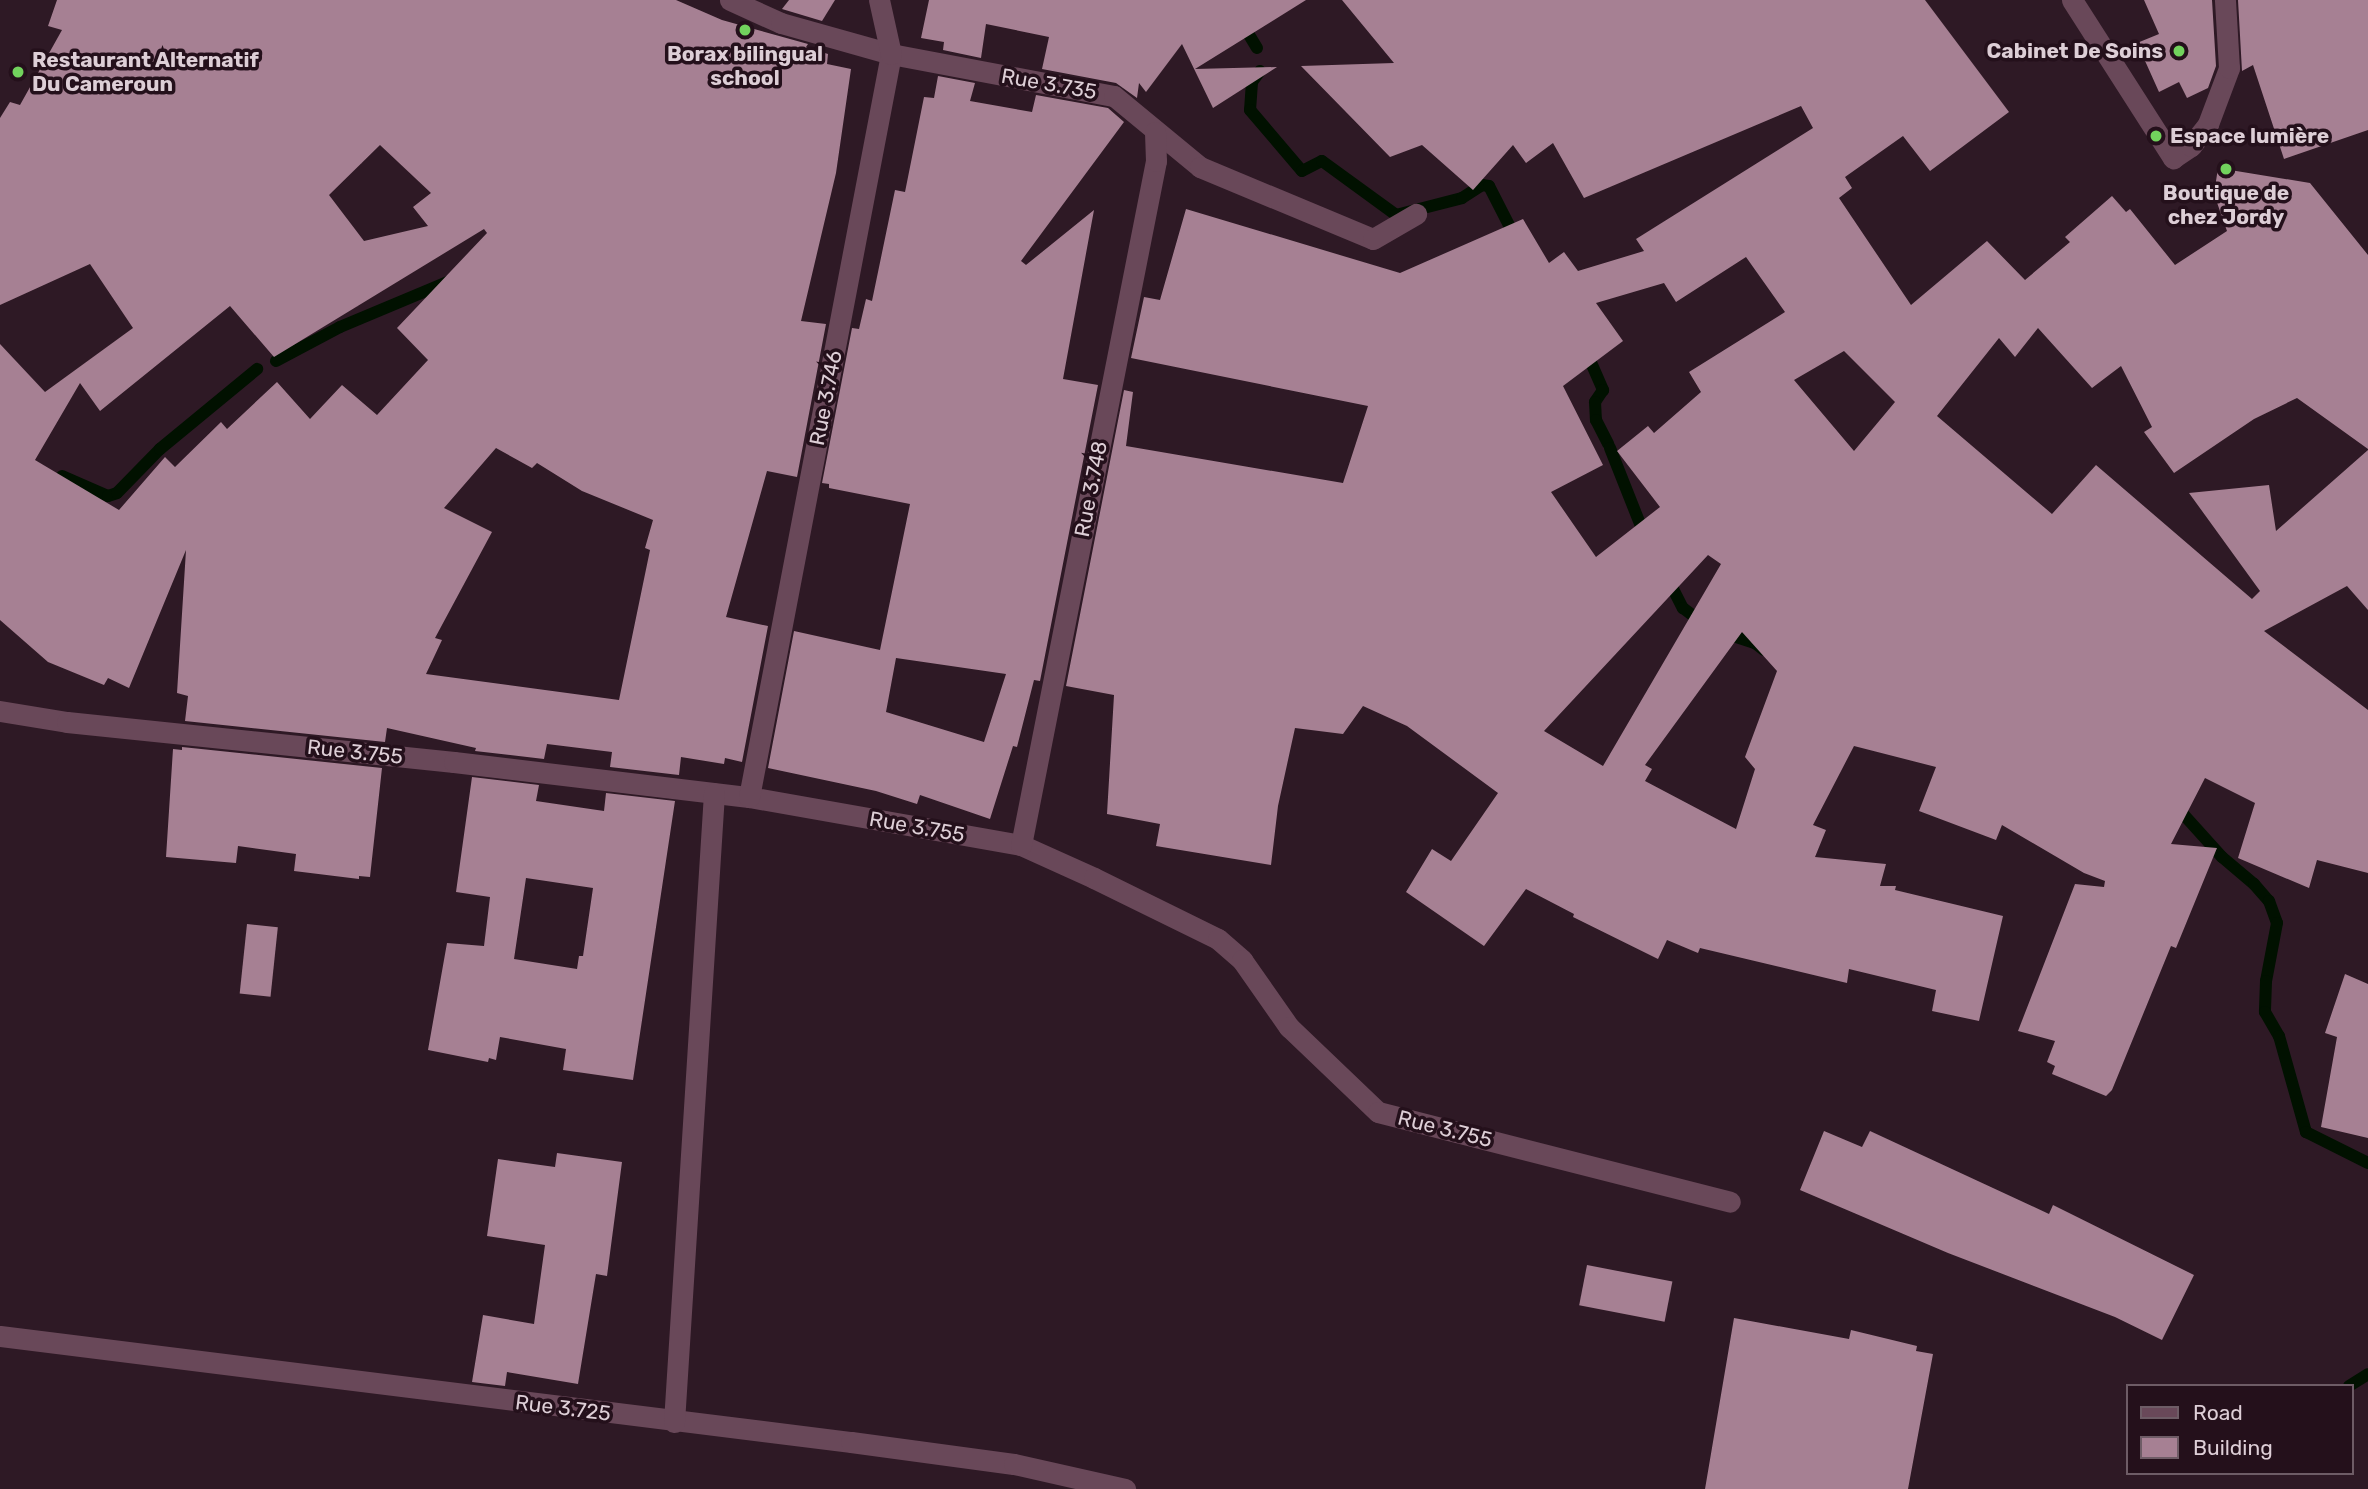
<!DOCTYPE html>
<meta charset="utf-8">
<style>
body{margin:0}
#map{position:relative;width:2368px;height:1489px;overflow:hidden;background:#2e1925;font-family:Rubik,sans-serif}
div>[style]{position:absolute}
.stream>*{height:12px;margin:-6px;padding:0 6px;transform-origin:6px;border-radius:6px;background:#011100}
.building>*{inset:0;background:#a68093;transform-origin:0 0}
.minor>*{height:21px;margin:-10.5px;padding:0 10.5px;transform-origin:10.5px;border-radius:10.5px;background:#694859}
.dots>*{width:19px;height:19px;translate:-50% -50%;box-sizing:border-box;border:4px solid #24101b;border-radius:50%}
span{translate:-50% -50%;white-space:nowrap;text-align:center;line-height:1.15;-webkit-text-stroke:7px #24101b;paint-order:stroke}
.poi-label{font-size:21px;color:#ddced6;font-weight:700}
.right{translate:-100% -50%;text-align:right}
.left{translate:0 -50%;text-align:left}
.street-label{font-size:21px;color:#ddced6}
.legend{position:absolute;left:2126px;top:1384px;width:228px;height:91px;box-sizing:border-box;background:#24101b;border:2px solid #6e5c66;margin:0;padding:9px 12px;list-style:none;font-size:21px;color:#ddced6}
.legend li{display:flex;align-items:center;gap:14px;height:35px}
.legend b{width:35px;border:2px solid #6e5c66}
</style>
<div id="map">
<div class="stream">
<div style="left:1228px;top:0;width:56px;rotate:58.9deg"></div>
<div style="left:1260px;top:71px;width:14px;rotate:126deg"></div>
<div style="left:1252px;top:82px;width:28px;rotate:94deg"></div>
<div style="left:1250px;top:110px;width:80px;rotate:49.6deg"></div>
<div style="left:1302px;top:171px;width:22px;rotate:-27deg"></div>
<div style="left:1322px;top:161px;width:92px;rotate:36.1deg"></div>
<div style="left:1396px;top:215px;width:68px;rotate:-14.4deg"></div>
<div style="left:1462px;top:198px;width:24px;rotate:-33deg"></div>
<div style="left:1482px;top:185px;width:7px;rotate:8deg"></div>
<div style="left:1489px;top:186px;width:59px;rotate:63deg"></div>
<div style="left:1586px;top:351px;width:43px;rotate:66.4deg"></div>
<div style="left:1603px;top:390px;width:14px;rotate:124deg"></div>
<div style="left:1595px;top:402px;width:18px;rotate:87deg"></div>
<div style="left:1596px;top:420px;width:27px;rotate:63deg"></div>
<div style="left:276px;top:361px;width:72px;rotate:-28deg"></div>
<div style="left:340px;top:327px;width:119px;rotate:-22.7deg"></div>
<div style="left:1610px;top:448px;width:98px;rotate:68.4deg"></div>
<div style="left:62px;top:476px;width:50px;rotate:23.5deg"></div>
<div style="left:108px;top:496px;width:9px;rotate:-18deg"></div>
<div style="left:117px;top:493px;width:62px;rotate:-45.7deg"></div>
<div style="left:160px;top:449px;width:126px;rotate:-39.5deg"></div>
<div style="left:1668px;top:579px;width:33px;rotate:63deg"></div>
<div style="left:1683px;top:608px;width:26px;rotate:37deg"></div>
<div style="left:1724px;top:633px;width:33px;rotate:18deg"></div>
<div style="left:1755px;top:643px;width:11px;rotate:38deg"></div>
<div style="left:2175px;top:805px;width:70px;rotate:47.9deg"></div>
<div style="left:2222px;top:857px;width:42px;rotate:40.2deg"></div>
<div style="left:2254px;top:884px;width:23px;rotate:49deg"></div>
<div style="left:2269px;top:901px;width:23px;rotate:70deg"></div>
<div style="left:2277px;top:923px;width:59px;rotate:100.7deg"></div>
<div style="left:2266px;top:981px;width:31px;rotate:92deg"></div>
<div style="left:2265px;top:1012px;width:28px;rotate:60deg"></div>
<div style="left:2279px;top:1036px;width:100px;rotate:74.3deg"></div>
<div style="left:2306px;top:1132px;width:69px;rotate:26.6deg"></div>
<div style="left:2349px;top:1386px;width:22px;rotate:-32deg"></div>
</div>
<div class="building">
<div style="clip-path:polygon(evenodd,57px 0,676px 0,722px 20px,808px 44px,806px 47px,828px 54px,827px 64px,851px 69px,836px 173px,801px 321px,826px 324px,797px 477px,767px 471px,726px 617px,768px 626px,742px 762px,725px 758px,724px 764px,681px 757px,679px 775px,610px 767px,612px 752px,547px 744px,544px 759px,475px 751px,476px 748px,387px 728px,385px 742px,185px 721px,188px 696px,177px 693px,186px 550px,129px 688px,108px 678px,104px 685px,48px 662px,0 620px,0 344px,45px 392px,133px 328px,90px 264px,0 305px,0 118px,10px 102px,20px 105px,62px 30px,48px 26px,57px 0,380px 145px,431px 193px,413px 207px,428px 226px,364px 241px,329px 195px,380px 145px,57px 0,484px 229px,487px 233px,397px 328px,428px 360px,377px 415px,342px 385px,310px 419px,277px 382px,227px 429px,221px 422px,175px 467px,165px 457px,119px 510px,35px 460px,80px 383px,100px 411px,230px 306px,274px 357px,484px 229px,57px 0,496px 448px,532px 468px,537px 463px,582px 491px,653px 520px,645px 548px,650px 550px,619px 700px,426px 674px,442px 640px,435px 638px,492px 532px,444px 508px,496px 448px)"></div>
<div style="clip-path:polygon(789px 0,835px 0,822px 21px,782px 9px)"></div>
<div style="clip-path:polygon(929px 0,1306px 0,1195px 69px,1277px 67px,1213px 108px,1182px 44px,1146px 92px,1139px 83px,1137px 98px,1116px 83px,1042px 69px,1049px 37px,986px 24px,981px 58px,943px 50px,944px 42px,921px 38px)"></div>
<div style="clip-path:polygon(evenodd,1342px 0,1925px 0,2009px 112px,1930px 171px,1903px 136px,1845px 177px,1852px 188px,1839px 198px,1911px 305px,1987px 241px,2025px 280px,2070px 242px,2065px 237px,2112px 196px,2126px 212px,2130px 209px,2175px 265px,2227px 231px,2214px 194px,2218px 168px,2310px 183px,2368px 255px,2368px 449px,2297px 398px,2254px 419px,2174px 473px,2144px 432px,2152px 427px,2121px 366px,2092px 388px,2038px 328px,2015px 357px,1999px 338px,1937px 416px,2052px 514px,2096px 465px,2252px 599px,2260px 591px,2189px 493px,2269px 485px,2276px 531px,2368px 450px,2368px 610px,2347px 586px,2264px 631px,2368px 710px,2368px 873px,2317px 860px,2309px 888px,2238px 858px,2255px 803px,2205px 778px,2171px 844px,2217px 848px,2176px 948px,2171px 946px,2112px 1090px,2106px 1096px,2052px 1074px,2055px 1066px,2047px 1062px,2055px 1041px,2018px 1031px,2075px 884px,2104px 887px,2105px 881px,2084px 873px,2002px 825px,1996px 840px,1919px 811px,1936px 767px,1854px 746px,1813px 825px,1826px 830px,1815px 857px,1886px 864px,1880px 886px,1896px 886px,1895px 890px,2003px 916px,1979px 1021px,1932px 1011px,1936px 990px,1849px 969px,1847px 983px,1700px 948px,1698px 953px,1667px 940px,1658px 959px,1573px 917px,1574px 914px,1526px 889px,1484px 946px,1406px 892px,1432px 849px,1451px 861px,1498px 793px,1407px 726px,1363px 706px,1343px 734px,1295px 728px,1278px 806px,1271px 865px,1156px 846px,1160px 824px,1107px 814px,1114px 695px,1066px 686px,1124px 390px,1133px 392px,1126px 446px,1343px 483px,1368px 406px,1131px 358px,1144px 297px,1160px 300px,1186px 209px,1400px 273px,1523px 219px,1549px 263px,1564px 252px,1578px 271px,1644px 251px,1636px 239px,1813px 128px,1801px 106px,1584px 198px,1553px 143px,1526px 163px,1513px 145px,1473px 190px,1422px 145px,1390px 157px,1301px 66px,1394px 63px,1342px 0,1746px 257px,1785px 312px,1689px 372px,1701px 392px,1654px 433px,1648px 426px,1617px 451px,1660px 507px,1596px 557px,1551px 492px,1603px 465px,1563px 386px,1623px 341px,1596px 303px,1664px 283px,1676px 302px,1746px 257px,1342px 0,1844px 351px,1895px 402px,1854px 451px,1794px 380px,1844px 351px,1342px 0,1708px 555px,1721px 564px,1603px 766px,1544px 731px,1708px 555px,1342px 0,1742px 632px,1777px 671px,1745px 757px,1755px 769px,1736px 829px,1645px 781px,1652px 769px,1645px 765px,1742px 632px)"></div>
<div style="clip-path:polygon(2144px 0,2212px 0,2216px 66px,2208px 88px,2187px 98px,2179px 82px,2159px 92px,2137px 43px,2159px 34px)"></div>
<div style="clip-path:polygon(2238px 0,2368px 0,2368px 130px,2284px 159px,2253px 65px,2242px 71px)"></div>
<div style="clip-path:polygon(evenodd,938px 76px,975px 83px,970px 101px,1032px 112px,1036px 95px,1108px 108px,1124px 122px,1021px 261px,1026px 265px,1094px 210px,1063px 379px,1098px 385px,1040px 681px,1034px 680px,1017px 747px,1013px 746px,990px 819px,920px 795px,917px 804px,876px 791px,768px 768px,794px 631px,880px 650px,910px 504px,829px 488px,829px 484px,822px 483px,852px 328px,859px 329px,866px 299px,872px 301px,895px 190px,905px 192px,924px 97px,934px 98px,938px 76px,896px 658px,1006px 674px,984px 742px,886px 712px,896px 658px)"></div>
<div style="clip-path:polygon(182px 747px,382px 768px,370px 877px,359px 876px,359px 879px,294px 871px,296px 854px,238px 846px,236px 863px,166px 857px,173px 749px,182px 750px)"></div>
<div style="clip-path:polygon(evenodd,472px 777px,539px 785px,536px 801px,604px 811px,606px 793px,675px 801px,633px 1080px,563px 1070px,566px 1049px,500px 1037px,496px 1060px,489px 1058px,488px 1062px,428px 1050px,447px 943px,484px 946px,490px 897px,456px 892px,472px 777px,526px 878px,593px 888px,583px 956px,579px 956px,577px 969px,514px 959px,526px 878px)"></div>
<div style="left:247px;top:924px;width:31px;height:70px;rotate:6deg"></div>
<div style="clip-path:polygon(2345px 974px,2368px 984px,2368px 1138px,2321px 1127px,2337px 1037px,2325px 1033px)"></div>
<div style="clip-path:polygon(1824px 1131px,1862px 1147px,1870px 1131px,2049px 1214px,2053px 1205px,2194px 1275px,2162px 1340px,2115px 1317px,1948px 1253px,1800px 1190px)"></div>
<div style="clip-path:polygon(557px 1153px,622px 1162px,607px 1276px,596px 1274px,578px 1384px,507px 1372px,505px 1386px,472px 1382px,483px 1315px,534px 1324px,545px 1245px,487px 1236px,498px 1159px,555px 1167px)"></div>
<div style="left:1587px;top:1265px;width:87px;height:41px;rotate:11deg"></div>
<div style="clip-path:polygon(1734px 1318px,1849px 1339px,1851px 1330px,1917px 1346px,1916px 1351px,1933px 1354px,1908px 1489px,1705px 1489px)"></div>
</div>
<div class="minor">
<div style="left:730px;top:0;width:56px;rotate:24.3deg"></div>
<div style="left:781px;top:23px;width:114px;rotate:15.7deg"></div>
<div style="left:891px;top:54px;width:227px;rotate:10.7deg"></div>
<div style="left:1114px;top:96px;width:112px;rotate:39.5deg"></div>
<div style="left:1200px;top:167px;width:187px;rotate:22.6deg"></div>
<div style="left:1373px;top:239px;width:50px;rotate:-30.2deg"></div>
<div style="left:2072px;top:0;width:188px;rotate:57.4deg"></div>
<div style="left:2173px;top:158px;width:22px;rotate:-34deg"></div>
<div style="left:2191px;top:146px;width:28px;rotate:-52deg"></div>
<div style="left:2208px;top:124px;width:60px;rotate:-69.4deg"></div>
<div style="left:2229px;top:68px;width:68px;rotate:-93.4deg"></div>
<div style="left:0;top:711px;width:68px;rotate:9.3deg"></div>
<div style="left:67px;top:722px;width:389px;rotate:5.9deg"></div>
<div style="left:454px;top:762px;width:297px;rotate:6.8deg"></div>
<div style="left:749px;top:797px;width:276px;rotate:10deg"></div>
<div style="left:1021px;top:845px;width:80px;rotate:24.3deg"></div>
<div style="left:1094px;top:878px;width:138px;rotate:26.2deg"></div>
<div style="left:1218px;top:939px;width:32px;rotate:41deg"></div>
<div style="left:1242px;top:960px;width:82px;rotate:55deg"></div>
<div style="left:1289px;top:1027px;width:123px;rotate:43.7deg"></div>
<div style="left:1378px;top:1112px;width:363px;rotate:14.3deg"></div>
<div style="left:749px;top:797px;width:756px;rotate:-79.18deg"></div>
<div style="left:891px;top:54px;width:55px;rotate:-102.5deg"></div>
<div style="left:1021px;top:845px;width:697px;rotate:-78.84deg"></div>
<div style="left:1156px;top:161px;width:29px;rotate:-92deg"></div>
<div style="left:0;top:1336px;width:858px;rotate:7.1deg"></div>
<div style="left:851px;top:1442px;width:164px;rotate:7.7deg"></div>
<div style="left:1014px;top:1464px;width:114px;rotate:12.7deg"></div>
<div style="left:674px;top:1422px;width:630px;rotate:-86.36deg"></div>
</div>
<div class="dots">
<div style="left:745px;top:30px;background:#72d25d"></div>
<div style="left:2179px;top:51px;background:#72d25d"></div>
<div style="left:18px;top:72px;background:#72d25d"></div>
<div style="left:2156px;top:136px;background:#72d25d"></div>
<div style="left:2226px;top:169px;background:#72d25d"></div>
</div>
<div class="poi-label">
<span class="right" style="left:2163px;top:51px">Cabinet De Soins</span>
<span style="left:745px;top:66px">Borax bilingual<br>school</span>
<span class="left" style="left:32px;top:72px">Restaurant Alternatif<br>Du Cameroun</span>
<span class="left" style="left:2170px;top:136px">Espace lumière</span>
<span style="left:2226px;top:205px">Boutique de<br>chez Jordy</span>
</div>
<div class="street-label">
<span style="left:1049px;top:84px;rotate:10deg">Rue 3.735</span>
<span style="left:826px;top:398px;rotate:-79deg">Rue 3.746</span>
<span style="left:1091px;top:489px;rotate:-79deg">Rue 3.748</span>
<span style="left:355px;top:752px;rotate:6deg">Rue 3.755</span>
<span style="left:917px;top:827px;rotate:10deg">Rue 3.755</span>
<span style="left:1445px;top:1129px;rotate:14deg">Rue 3.755</span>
<span style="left:563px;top:1408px;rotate:7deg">Rue 3.725</span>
</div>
<ul class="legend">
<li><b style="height:9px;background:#694859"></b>Road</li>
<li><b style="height:19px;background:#a68093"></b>Building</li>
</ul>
</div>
